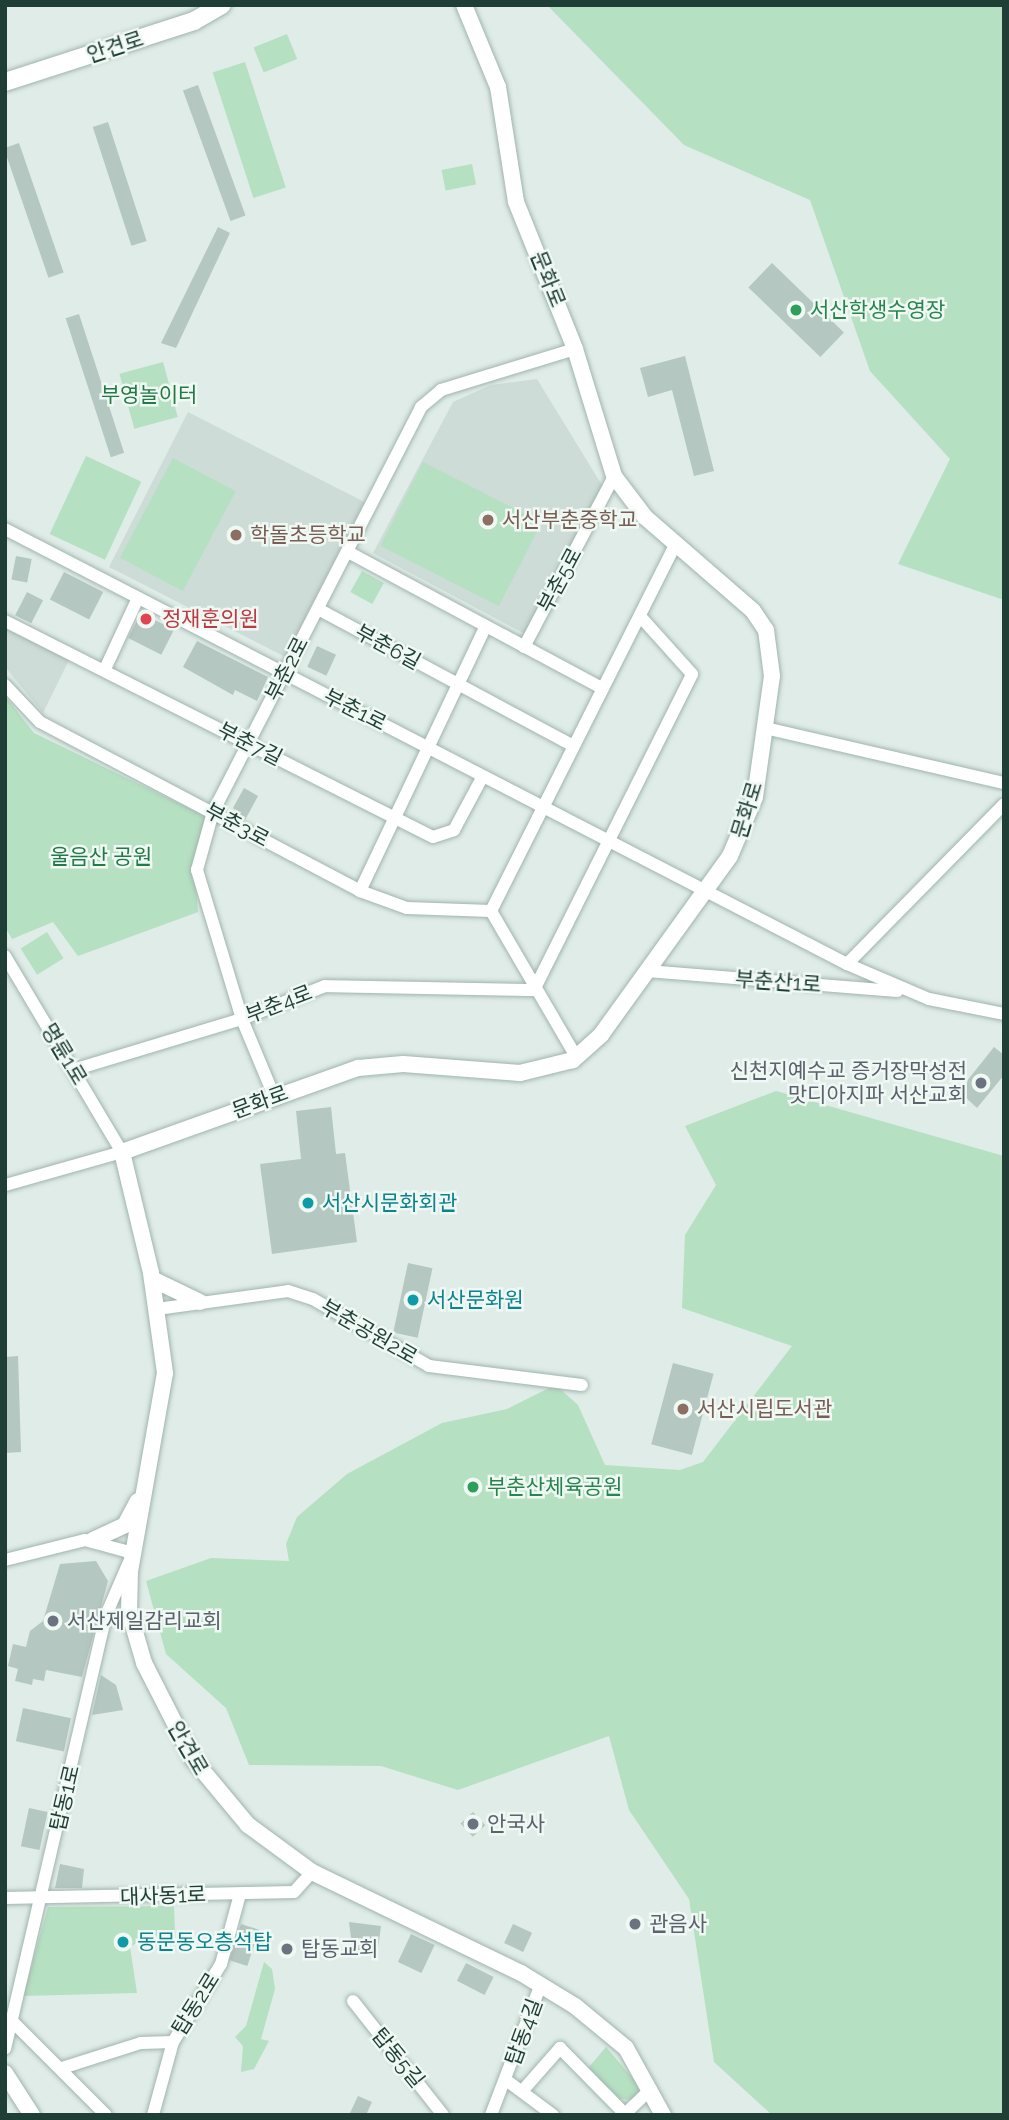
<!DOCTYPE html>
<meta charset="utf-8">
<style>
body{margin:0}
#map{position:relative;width:1009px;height:2120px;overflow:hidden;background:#dfece7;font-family:Raleway,"Noto Sans KR",sans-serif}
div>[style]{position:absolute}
.built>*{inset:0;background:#cddcd6;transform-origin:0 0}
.green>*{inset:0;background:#b5e0c1;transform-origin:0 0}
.building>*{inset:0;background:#b4c7c0;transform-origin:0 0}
.roads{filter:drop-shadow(0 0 2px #a1b4ae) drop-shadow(0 0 2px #a1b4ae)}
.minor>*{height:12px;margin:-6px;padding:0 6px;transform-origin:6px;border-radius:6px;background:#fff}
.tertiary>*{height:16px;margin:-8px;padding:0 8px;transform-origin:8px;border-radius:8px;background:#fff}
.secondary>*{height:18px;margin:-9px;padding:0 9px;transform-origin:9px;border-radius:9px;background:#fff}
.dots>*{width:19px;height:19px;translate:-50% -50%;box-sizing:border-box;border:4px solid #f0f8f4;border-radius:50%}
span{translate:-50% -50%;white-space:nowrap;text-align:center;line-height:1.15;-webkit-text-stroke:5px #f0f8f4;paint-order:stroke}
.street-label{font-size:21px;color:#1e3e36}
.leisure-label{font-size:21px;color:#27864d}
.left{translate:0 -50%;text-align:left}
.park-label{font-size:21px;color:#247a46}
.education-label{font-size:21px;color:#785e54}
.health-label{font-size:21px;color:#be3a42}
.worship-label{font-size:21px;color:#5b616d}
.right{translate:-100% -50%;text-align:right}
.culture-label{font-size:21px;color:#0d838f}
.frame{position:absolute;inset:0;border:7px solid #1e3e36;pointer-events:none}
</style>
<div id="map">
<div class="built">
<div style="clip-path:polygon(537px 379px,603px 487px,525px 634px,373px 553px,453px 402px,491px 385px)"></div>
<div style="left:188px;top:412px;width:198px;height:174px;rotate:27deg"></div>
<div style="clip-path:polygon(5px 628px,69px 660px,43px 713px,5px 667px)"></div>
</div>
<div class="green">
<div style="clip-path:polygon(547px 5px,1004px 5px,1004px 600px,898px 564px,950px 459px,870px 371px,810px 200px,684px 145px)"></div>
<div style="left:287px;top:34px;width:27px;height:36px;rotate:68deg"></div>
<div style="left:245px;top:62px;width:132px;height:34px;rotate:72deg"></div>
<div style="left:472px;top:164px;width:21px;height:31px;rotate:79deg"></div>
<div style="left:163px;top:362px;width:57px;height:45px;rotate:75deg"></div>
<div style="left:86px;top:456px;width:61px;height:86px;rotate:25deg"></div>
<div style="left:173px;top:458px;width:71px;height:113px;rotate:28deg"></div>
<div style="left:423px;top:462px;width:133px;height:94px;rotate:27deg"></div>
<div style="left:362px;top:571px;width:25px;height:24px;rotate:29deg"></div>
<div style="clip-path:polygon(5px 696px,34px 733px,209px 818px,194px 864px,198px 912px,78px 956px,53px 922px,12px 939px,5px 927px)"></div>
<div style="left:47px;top:932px;width:31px;height:31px;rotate:58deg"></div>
<div style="clip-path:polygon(776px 1091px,1004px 1156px,1004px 2115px,772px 2115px,714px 2062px,689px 1899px,629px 1810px,609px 1736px,458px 1790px,381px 1766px,249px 1765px,226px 1708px,166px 1654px,146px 1581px,211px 1558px,289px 1561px,286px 1544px,297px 1517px,347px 1474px,442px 1423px,507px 1409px,549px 1388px,559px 1388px,578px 1405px,605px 1465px,680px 1470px,703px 1462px,792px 1346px,682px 1308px,685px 1235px,716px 1185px,685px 1126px)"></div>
<div style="clip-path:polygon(174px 1906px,175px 1934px,146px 1937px,130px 1947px,137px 1993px,23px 1996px,48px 1907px)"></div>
<div style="clip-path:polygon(264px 1962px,272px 1969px,275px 1989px,261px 2039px,269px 2041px,254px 2069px,241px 2072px,243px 2046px,235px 2037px,246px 2026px)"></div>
<div style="clip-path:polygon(606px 2047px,641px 2088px,634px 2100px,620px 2099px,588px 2068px)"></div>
</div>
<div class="building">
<div style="left:198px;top:85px;width:139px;height:16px;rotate:70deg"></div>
<div style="left:108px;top:122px;width:125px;height:16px;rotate:72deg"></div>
<div style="left:19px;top:143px;width:137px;height:16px;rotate:71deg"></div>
<div style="clip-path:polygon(218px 227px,230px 233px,176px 348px,161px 343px)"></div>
<div style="left:772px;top:263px;width:100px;height:34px;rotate:44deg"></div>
<div style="left:79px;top:314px;width:146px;height:14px;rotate:72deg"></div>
<div style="clip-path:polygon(685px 356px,714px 471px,694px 476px,672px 390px,648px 397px,640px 368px)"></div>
<div style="left:16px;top:556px;width:16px;height:24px;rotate:11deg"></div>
<div style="left:64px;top:572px;width:44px;height:31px;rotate:27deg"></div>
<div style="left:27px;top:592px;width:18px;height:26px;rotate:27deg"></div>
<div style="left:141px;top:613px;width:37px;height:28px;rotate:27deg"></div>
<div style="clip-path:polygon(197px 641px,268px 677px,257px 701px,235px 690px,233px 695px,183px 667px)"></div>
<div style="left:317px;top:646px;width:21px;height:23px;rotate:25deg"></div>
<div style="clip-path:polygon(244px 788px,258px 796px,245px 820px,233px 808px)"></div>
<div style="clip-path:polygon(994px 1047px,1004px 1055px,1004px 1075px,977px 1108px,959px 1091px)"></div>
<div style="clip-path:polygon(331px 1107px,336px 1154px,345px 1153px,357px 1242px,272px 1254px,260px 1164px,301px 1159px,296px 1111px)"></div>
<div style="left:408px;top:1263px;width:25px;height:71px;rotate:12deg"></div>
<div style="clip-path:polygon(18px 1356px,21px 1452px,5px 1453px,5px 1357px)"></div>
<div style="left:673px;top:1363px;width:42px;height:84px;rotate:15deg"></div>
<div style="clip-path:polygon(96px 1561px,108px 1581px,82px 1677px,46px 1670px,44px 1681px,33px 1679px,32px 1685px,15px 1681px,18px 1669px,8px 1666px,13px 1644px,26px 1647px,30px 1631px,43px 1621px,60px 1564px)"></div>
<div style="clip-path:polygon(101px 1675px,116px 1685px,123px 1710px,92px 1715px)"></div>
<div style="left:23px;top:1708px;width:49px;height:34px;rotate:12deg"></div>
<div style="left:29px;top:1808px;width:19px;height:39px;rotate:12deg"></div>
<div style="left:473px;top:1812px;width:18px;height:17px;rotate:47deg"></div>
<div style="clip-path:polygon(60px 1864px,84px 1869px,82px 1888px,55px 1888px)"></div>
<div style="clip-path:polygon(349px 1922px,381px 1926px,377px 1956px,353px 1953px)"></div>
<div style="left:241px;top:1924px;width:19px;height:38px;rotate:18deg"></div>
<div style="left:513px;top:1924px;width:21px;height:21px;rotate:25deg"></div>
<div style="left:411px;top:1934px;width:26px;height:31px;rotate:25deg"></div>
<div style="left:466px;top:1963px;width:31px;height:20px;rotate:27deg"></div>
<div style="clip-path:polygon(358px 2096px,372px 2102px,366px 2115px,349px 2115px)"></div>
</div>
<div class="roads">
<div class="minor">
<div style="left:5px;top:529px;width:948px;rotate:27.32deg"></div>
<div style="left:847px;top:964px;width:89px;rotate:23.1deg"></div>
<div style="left:929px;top:999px;width:76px;rotate:11.3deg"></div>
<div style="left:348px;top:552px;width:289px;rotate:28.2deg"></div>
<div style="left:318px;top:609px;width:290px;rotate:28.2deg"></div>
<div style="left:5px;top:621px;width:479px;rotate:26.8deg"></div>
<div style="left:433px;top:837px;width:22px;rotate:-18deg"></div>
<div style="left:454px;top:830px;width:61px;rotate:-61.8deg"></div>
<div style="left:524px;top:647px;width:193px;rotate:-62.2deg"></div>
<div style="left:105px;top:669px;width:78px;rotate:-65.1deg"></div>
<div style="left:5px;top:685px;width:51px;rotate:46.6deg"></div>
<div style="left:40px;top:722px;width:362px;rotate:27.8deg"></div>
<div style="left:360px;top:891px;width:50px;rotate:19.9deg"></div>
<div style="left:407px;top:908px;width:84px;rotate:2deg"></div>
<div style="left:491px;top:911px;width:410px;rotate:-63.3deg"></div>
<div style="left:765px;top:728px;width:245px;rotate:13deg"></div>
<div style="left:360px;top:891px;width:293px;rotate:-64.6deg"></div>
<div style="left:491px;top:911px;width:170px;rotate:59.7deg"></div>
<div style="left:5px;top:956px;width:228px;rotate:59.2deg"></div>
<div style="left:122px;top:1152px;width:122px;rotate:164.2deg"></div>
<div style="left:847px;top:964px;width:224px;rotate:-45.5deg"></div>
<div style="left:647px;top:971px;width:251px;rotate:4.6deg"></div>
<div style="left:73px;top:1070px;width:177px;rotate:-16.8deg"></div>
<div style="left:242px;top:1019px;width:89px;rotate:-21.7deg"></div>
<div style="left:325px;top:986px;width:209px;rotate:1.1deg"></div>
<div style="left:534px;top:990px;width:353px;rotate:-63.4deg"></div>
<div style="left:692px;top:674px;width:78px;rotate:-131.9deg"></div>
<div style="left:274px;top:1096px;width:83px;rotate:-112.6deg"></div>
<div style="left:242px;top:1019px;width:156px;rotate:-106.8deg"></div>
<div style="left:197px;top:870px;width:60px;rotate:-74.6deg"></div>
<div style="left:213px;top:812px;width:455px;rotate:-62.8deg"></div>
<div style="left:421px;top:407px;width:26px;rotate:-40deg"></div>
<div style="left:441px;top:390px;width:140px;rotate:-17deg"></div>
<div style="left:157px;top:1309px;width:132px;rotate:-7.8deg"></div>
<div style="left:288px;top:1291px;width:26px;rotate:18deg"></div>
<div style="left:313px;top:1299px;width:134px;rotate:30deg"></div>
<div style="left:429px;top:1366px;width:154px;rotate:7.1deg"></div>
<div style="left:5px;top:1560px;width:82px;rotate:-14deg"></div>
<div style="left:85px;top:1540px;width:50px;rotate:15.2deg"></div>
<div style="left:133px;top:1553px;width:68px;rotate:113.5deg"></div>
<div style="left:106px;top:1615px;width:445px;rotate:103.1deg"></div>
<div style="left:5px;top:1898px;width:289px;rotate:-1.2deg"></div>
<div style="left:294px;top:1892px;width:27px;rotate:-48deg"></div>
<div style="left:353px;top:2001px;width:145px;rotate:51.7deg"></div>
<div style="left:11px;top:2020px;width:134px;rotate:45deg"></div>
<div style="left:62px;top:2068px;width:83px;rotate:-17.6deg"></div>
<div style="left:141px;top:2043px;width:32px;rotate:-2deg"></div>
<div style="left:506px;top:2080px;width:59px;rotate:36.7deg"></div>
<div style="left:524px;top:2089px;width:55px;rotate:-48.7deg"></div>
<div style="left:560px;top:2048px;width:94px;rotate:45.4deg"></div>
<div style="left:625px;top:2114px;width:36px;rotate:-44deg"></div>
<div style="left:153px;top:2115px;width:76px;rotate:-74.7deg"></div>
<div style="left:173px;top:2042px;width:92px;rotate:-58.4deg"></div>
<div style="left:221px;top:1964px;width:73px;rotate:-74.8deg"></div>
<div style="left:491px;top:2115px;width:140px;rotate:-69.1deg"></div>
</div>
<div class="tertiary">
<div style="left:464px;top:5px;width:89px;rotate:67.5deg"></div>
<div style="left:498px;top:87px;width:116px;rotate:81.1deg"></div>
<div style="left:516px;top:202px;width:158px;rotate:68.1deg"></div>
<div style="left:575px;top:349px;width:133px;rotate:72.9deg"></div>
<div style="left:614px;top:476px;width:51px;rotate:52.9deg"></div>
<div style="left:645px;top:517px;width:143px;rotate:41deg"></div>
<div style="left:753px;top:611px;width:23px;rotate:56deg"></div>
<div style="left:766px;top:630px;width:46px;rotate:82.6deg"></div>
<div style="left:772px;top:676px;width:122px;rotate:98deg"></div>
<div style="left:755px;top:797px;width:64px;rotate:113deg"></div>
<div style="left:730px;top:856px;width:221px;rotate:125.8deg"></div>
<div style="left:601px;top:1035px;width:38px;rotate:138deg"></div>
<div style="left:573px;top:1060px;width:55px;rotate:166.2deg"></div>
<div style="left:520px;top:1073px;width:117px;rotate:-175.6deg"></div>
<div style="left:403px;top:1064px;width:45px;rotate:174.9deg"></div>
<div style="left:358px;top:1068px;width:251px;rotate:160.4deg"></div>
<div style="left:122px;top:1152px;width:124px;rotate:76.5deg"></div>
<div style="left:151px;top:1273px;width:101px;rotate:82deg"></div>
<div style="left:165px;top:1373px;width:201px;rotate:100deg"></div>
<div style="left:130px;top:1571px;width:40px;rotate:91.4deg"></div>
<div style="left:129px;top:1611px;width:54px;rotate:73.9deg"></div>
<div style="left:144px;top:1663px;width:108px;rotate:63deg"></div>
<div style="left:193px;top:1759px;width:86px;rotate:50.2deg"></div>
<div style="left:248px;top:1825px;width:79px;rotate:36.3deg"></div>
<div style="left:312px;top:1872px;width:232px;rotate:25.8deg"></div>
<div style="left:521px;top:1973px;width:63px;rotate:31.4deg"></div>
<div style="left:575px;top:2006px;width:66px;rotate:39.5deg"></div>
<div style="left:626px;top:2048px;width:77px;rotate:61.1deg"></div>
<div style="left:152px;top:1279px;width:53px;rotate:25.6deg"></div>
<div style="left:93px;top:1540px;width:35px;rotate:-25deg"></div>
<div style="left:125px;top:1525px;width:27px;rotate:-62deg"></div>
<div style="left:5px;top:2073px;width:50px;rotate:57.3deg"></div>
</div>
<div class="secondary">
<div style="left:5px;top:82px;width:199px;rotate:-17.9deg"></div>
<div style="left:194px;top:21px;width:32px;rotate:-30deg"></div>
</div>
</div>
<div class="dots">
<div style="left:796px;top:310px;background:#2e9e5b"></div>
<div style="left:488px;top:520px;background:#8d6e63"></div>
<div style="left:236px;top:535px;background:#8d6e63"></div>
<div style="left:146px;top:619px;background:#e0444e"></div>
<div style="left:981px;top:1083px;background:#6b7280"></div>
<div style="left:308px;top:1203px;background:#0f9aa8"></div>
<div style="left:413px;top:1300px;background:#0f9aa8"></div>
<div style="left:683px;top:1409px;background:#8d6e63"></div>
<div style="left:473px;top:1487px;background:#2e9e5b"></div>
<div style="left:53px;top:1621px;background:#6b7280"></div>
<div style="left:473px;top:1824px;background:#6b7280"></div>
<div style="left:635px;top:1924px;background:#6b7280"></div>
<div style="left:123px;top:1942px;background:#0f9aa8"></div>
<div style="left:287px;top:1949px;background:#6b7280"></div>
</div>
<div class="street-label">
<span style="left:115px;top:47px;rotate:-18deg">안견로</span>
<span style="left:548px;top:279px;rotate:68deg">문화로</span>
<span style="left:560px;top:580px;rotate:-62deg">부춘5로</span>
<span style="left:388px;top:647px;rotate:28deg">부춘6길</span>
<span style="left:287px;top:669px;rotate:-63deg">부춘2로</span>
<span style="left:355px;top:710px;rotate:27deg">부춘1로</span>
<span style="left:250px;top:744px;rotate:27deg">부춘7길</span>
<span style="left:747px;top:810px;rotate:-73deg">문화로</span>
<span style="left:237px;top:825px;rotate:28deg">부춘3로</span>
<span style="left:778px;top:982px;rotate:4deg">부춘산1로</span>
<span style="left:279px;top:1004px;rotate:-21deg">부춘4로</span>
<span style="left:64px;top:1054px;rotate:59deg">명륜1로</span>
<span style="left:260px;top:1102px;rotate:-20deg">문화로</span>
<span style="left:369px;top:1332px;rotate:30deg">부춘공원2로</span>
<span style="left:188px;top:1748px;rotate:60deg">안견로</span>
<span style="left:65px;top:1798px;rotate:-77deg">탑동1로</span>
<span style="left:163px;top:1896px;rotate:-2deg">대사동1로</span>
<span style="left:196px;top:2004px;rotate:-58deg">탑동2로</span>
<span style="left:524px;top:2032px;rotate:-70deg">탑동4길</span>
<span style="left:398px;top:2058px;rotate:51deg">탑동5길</span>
</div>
<div class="leisure-label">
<span class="left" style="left:810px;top:310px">서산학생수영장</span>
<span class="left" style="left:487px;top:1487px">부춘산체육공원</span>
</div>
<div class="park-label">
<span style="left:149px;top:395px">부영놀이터</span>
<span style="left:101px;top:857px">울음산 공원</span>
</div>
<div class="education-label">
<span class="left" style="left:502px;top:520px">서산부춘중학교</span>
<span class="left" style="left:250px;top:535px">학돌초등학교</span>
<span class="left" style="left:697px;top:1409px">서산시립도서관</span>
</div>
<div class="health-label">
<span class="left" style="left:162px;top:619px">정재훈의원</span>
</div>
<div class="worship-label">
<span class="right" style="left:967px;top:1083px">신천지예수교 증거장막성전<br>맛디아지파 서산교회</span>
<span class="left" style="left:67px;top:1621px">서산제일감리교회</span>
<span class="left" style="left:487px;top:1824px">안국사</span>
<span class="left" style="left:649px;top:1924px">관음사</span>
<span class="left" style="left:301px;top:1949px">탑동교회</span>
</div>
<div class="culture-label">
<span class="left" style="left:322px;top:1203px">서산시문화회관</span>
<span class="left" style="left:427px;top:1300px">서산문화원</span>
<span class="left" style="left:137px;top:1942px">동문동오층석탑</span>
</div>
<div class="frame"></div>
</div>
